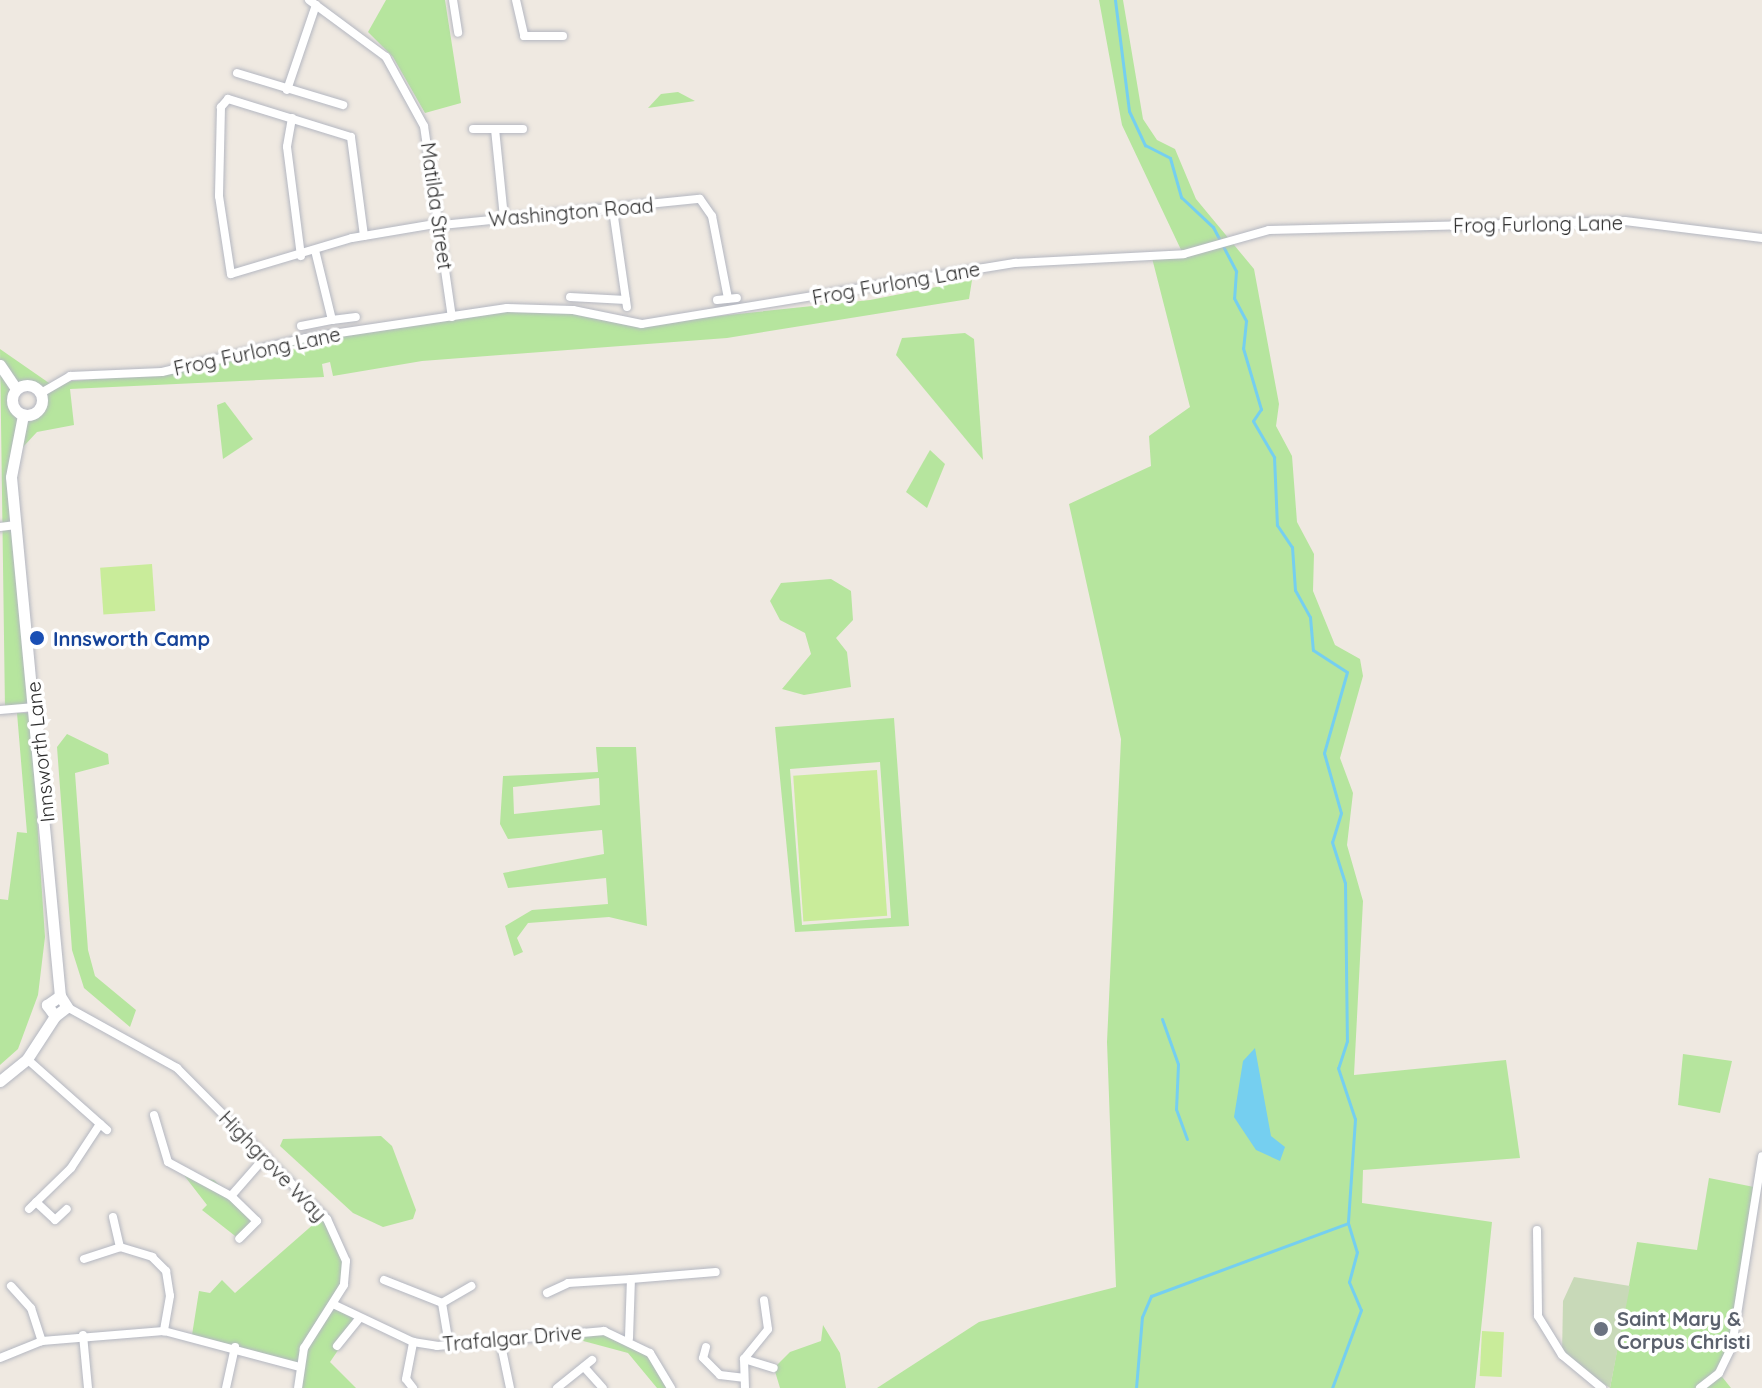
<!DOCTYPE html>
<style>
body{margin:0}
#map{position:relative;width:1762px;height:1388px;overflow:hidden;background:#efe9e1;font-family:Quicksand,sans-serif}
div>[style]{position:absolute}
.green>*{inset:0;background:#b6e59e}
.cemetery>*{inset:0;background:#c8d9b8}
.pitch>*{inset:0;background:#c9ec9a;transform-origin:0 0}
.water>*{inset:0;background:#75cff0}
.stream>*{height:3px;margin:-1.5px;padding:0 1.5px;transform-origin:1.5px;border-radius:1.5px;background:#75cff0}
.roads{filter:drop-shadow(0 0 2px #b4b7c1) drop-shadow(0 0 2px #b4b7c1)}
.street>*{height:8px;margin:-4px;padding:0 4px;transform-origin:4px;border-radius:4px;background:#fff}
.secondary>*{height:11px;margin:-5.5px;padding:0 5.5px;transform-origin:5.5px;border-radius:5.5px;background:#fff}
.secondary>.ring{margin:-5.5px;padding:0;box-sizing:content-box;background:none;border:11px solid #fff;border-radius:50%}
.dots>*{width:22px;height:22px;translate:-50% -50%;box-sizing:border-box;border:4px solid #fff;border-radius:50%}
span{translate:-50% -50%;white-space:nowrap;text-align:center;line-height:1.15;-webkit-text-stroke:7px #fff;paint-order:stroke}
.street-label{font-size:20px;color:#2e2e2e}
.transit-label{font-size:20px;color:#164399;font-weight:700}
.left{translate:0 -50%;text-align:left}
.worship-label{font-size:20px;color:#5b616d;font-weight:700}
</style>
<div id="map">
<div class="green">
<div style="clip-path:polygon(386px 0,445px 0,461px 103px,425px 113px,393px 57px,368px 32px)"></div>
<div style="clip-path:polygon(1099px 0,1123px 0,1143px 119px,1157px 140px,1175px 149px,1196px 199px,1254px 269px,1279px 404px,1276px 426px,1292px 456px,1297px 522px,1314px 554px,1313px 591px,1335px 645px,1360px 659px,1363px 676px,1340px 758px,1353px 793px,1347px 845px,1363px 901px,1354px 1075px,1506px 1060px,1520px 1158px,1363px 1170px,1362px 1203px,1492px 1222px,1475px 1388px,877px 1388px,979px 1322px,1116px 1287px,1107px 1042px,1121px 739px,1069px 504px,1151px 466px,1149px 436px,1190px 407px,1152px 258px,1183px 254px,1122px 125px)"></div>
<div style="clip-path:polygon(678px 92px,695px 101px,648px 108px,661px 94px)"></div>
<div style="clip-path:polygon(evenodd,972px 280px,969px 299px,727px 338px,422px 361px,333px 376px,330px 362px,322px 364px,324px 377px,70px 389px,74px 425px,37px 432px,22px 448px,15px 446px,12px 459px,36px 707px,5px 709px,0 349px,49px 383px,132px 376px,306px 338px,534px 306px,642px 324px,870px 300px,972px 280px,26px 385px,43px 400px,29px 415px,12px 401px,26px 385px)"></div>
<div style="clip-path:polygon(965px 333px,974px 339px,983px 460px,896px 355px,902px 338px)"></div>
<div style="clip-path:polygon(225px 402px,253px 439px,223px 459px,217px 405px)"></div>
<div style="clip-path:polygon(930px 450px,945px 464px,927px 508px,906px 492px)"></div>
<div style="clip-path:polygon(831px 579px,851px 591px,853px 620px,836px 638px,847px 652px,851px 687px,804px 695px,782px 689px,811px 654px,805px 633px,780px 620px,770px 601px,781px 583px)"></div>
<div style="clip-path:polygon(17px 713px,30px 713px,45px 937px,38px 995px,18px 1049px,0 1065px,0 899px,8px 900px,17px 832px,27px 833px)"></div>
<div style="clip-path:polygon(evenodd,894px 718px,909px 926px,795px 932px,775px 727px,894px 718px,880px 762px,891px 918px,802px 925px,790px 769px,880px 762px)"></div>
<div style="clip-path:polygon(67px 734px,108px 754px,109px 764px,75px 773px,88px 950px,95px 976px,136px 1010px,130px 1027px,84px 988px,72px 950px,57px 747px)"></div>
<div style="clip-path:polygon(evenodd,596px 747px,636px 747px,647px 926px,609px 917px,528px 923px,517px 938px,523px 952px,514px 956px,505px 926px,532px 910px,608px 904px,606px 878px,508px 888px,503px 873px,604px 854px,602px 830px,508px 839px,500px 824px,503px 776px,598px 772px,596px 747px,599px 778px,600px 805px,514px 814px,513px 787px,599px 778px)"></div>
<div style="clip-path:polygon(1683px 1054px,1732px 1061px,1720px 1113px,1678px 1105px)"></div>
<div style="clip-path:polygon(381px 1136px,392px 1146px,416px 1210px,413px 1219px,383px 1227px,353px 1213px,280px 1146px,283px 1139px)"></div>
<div style="clip-path:polygon(183px 1174px,214px 1180px,257px 1221px,239px 1239px,202px 1210px,207px 1205px)"></div>
<div style="clip-path:polygon(1709px 1178px,1754px 1187px,1732px 1346px,1719px 1373px,1731px 1388px,1610px 1388px,1637px 1242px,1697px 1250px)"></div>
<div style="clip-path:polygon(324px 1215px,346px 1261px,335px 1305px,360px 1318px,330px 1362px,356px 1388px,298px 1388px,296px 1366px,192px 1335px,199px 1291px,210px 1293px,222px 1280px,235px 1293px)"></div>
<div style="clip-path:polygon(823px 1325px,840px 1353px,846px 1388px,780px 1388px,774px 1368px,790px 1352px,821px 1341px)"></div>
<div style="clip-path:polygon(604px 1331px,650px 1353px,671px 1388px,657px 1388px,628px 1353px,561px 1335px)"></div>
</div>
<div class="cemetery">
<div style="clip-path:polygon(1574px 1277px,1630px 1286px,1610px 1388px,1562px 1355px,1563px 1301px)"></div>
</div>
<div class="pitch">
<div style="left:152px;top:564px;width:47px;height:52px;rotate:86deg"></div>
<div style="left:877px;top:770px;width:146px;height:84px;rotate:86deg"></div>
<div style="left:1482px;top:1331px;width:22px;height:45px;rotate:3deg"></div>
</div>
<div class="water">
<div style="clip-path:polygon(1255px 1048px,1271px 1136px,1285px 1147px,1280px 1161px,1256px 1150px,1234px 1117px,1243px 1061px)"></div>
</div>
<div class="stream">
<div style="left:1115px;top:0;width:112px;rotate:82.8deg"></div>
<div style="left:1129px;top:111px;width:38px;rotate:65deg"></div>
<div style="left:1145px;top:145px;width:28px;rotate:27deg"></div>
<div style="left:1170px;top:158px;width:41px;rotate:74.2deg"></div>
<div style="left:1181px;top:197px;width:44px;rotate:43.2deg"></div>
<div style="left:1213px;top:227px;width:50px;rotate:62.4deg"></div>
<div style="left:1236px;top:271px;width:27px;rotate:94deg"></div>
<div style="left:1234px;top:298px;width:26px;rotate:62deg"></div>
<div style="left:1246px;top:321px;width:27px;rotate:96deg"></div>
<div style="left:1243px;top:348px;width:64px;rotate:73.6deg"></div>
<div style="left:1261px;top:409px;width:14px;rotate:124deg"></div>
<div style="left:1253px;top:421px;width:42px;rotate:59.7deg"></div>
<div style="left:1274px;top:457px;width:68px;rotate:87.5deg"></div>
<div style="left:1277px;top:525px;width:27px;rotate:56deg"></div>
<div style="left:1292px;top:547px;width:43px;rotate:86deg"></div>
<div style="left:1295px;top:590px;width:31px;rotate:61deg"></div>
<div style="left:1310px;top:617px;width:33px;rotate:85deg"></div>
<div style="left:1313px;top:650px;width:40px;rotate:32.9deg"></div>
<div style="left:1347px;top:672px;width:84px;rotate:105.9deg"></div>
<div style="left:1324px;top:753px;width:62px;rotate:74.2deg"></div>
<div style="left:1341px;top:813px;width:30px;rotate:107deg"></div>
<div style="left:1332px;top:842px;width:43px;rotate:72.4deg"></div>
<div style="left:1345px;top:883px;width:158px;rotate:89.3deg"></div>
<div style="left:1347px;top:1041px;width:28px;rotate:108deg"></div>
<div style="left:1338px;top:1068px;width:54px;rotate:71.6deg"></div>
<div style="left:1355px;top:1119px;width:104px;rotate:93.9deg"></div>
<div style="left:1348px;top:1223px;width:30px;rotate:73deg"></div>
<div style="left:1357px;top:1252px;width:31px;rotate:105deg"></div>
<div style="left:1349px;top:1282px;width:30px;rotate:67deg"></div>
<div style="left:1361px;top:1310px;width:83px;rotate:110.4deg"></div>
<div style="left:1162px;top:1019px;width:48px;rotate:70.4deg"></div>
<div style="left:1178px;top:1064px;width:45px;rotate:92.5deg"></div>
<div style="left:1176px;top:1109px;width:32px;rotate:70deg"></div>
<div style="left:1136px;top:1388px;width:71px;rotate:-85.2deg"></div>
<div style="left:1142px;top:1317px;width:23px;rotate:-67deg"></div>
<div style="left:1151px;top:1296px;width:210px;rotate:-20.3deg"></div>
</div>
<div class="roads">
<div class="street">
<div style="left:309px;top:0;width:96px;rotate:36.5deg"></div>
<div style="left:386px;top:57px;width:79px;rotate:61.2deg"></div>
<div style="left:424px;top:126px;width:193px;rotate:81.7deg"></div>
<div style="left:453px;top:0;width:33px;rotate:81deg"></div>
<div style="left:516px;top:0;width:37px;rotate:77deg"></div>
<div style="left:524px;top:36px;width:39px"></div>
<div style="left:237px;top:73px;width:111px;rotate:16.8deg"></div>
<div style="left:287px;top:90px;width:90px;rotate:-71.2deg"></div>
<div style="left:292px;top:118px;width:29px;rotate:100deg"></div>
<div style="left:287px;top:147px;width:110px;rotate:82.7deg"></div>
<div style="left:473px;top:129px;width:50px"></div>
<div style="left:495px;top:129px;width:89px;rotate:84.2deg"></div>
<div style="left:613px;top:210px;width:98px;rotate:81.8deg"></div>
<div style="left:442px;top:225px;width:259px;rotate:-5.8deg"></div>
<div style="left:700px;top:199px;width:21px;rotate:55deg"></div>
<div style="left:712px;top:216px;width:84px;rotate:79deg"></div>
<div style="left:364px;top:236px;width:100px;rotate:-97.5deg"></div>
<div style="left:351px;top:137px;width:129px;rotate:-162.8deg"></div>
<div style="left:228px;top:99px;width:11px;rotate:131deg"></div>
<div style="left:221px;top:107px;width:89px;rotate:91.3deg"></div>
<div style="left:219px;top:196px;width:79px;rotate:81.3deg"></div>
<div style="left:231px;top:274px;width:126px;rotate:-16.6deg"></div>
<div style="left:352px;top:238px;width:90px;rotate:-9.6deg"></div>
<div style="left:570px;top:297px;width:56px;rotate:3.1deg"></div>
<div style="left:717px;top:300px;width:20px;rotate:-6deg"></div>
<div style="left:332px;top:320px;width:24px;rotate:-7deg"></div>
<div style="left:301px;top:326px;width:32px;rotate:-11deg"></div>
<div style="left:332px;top:320px;width:72px;rotate:-103.7deg"></div>
<div style="left:41px;top:393px;width:34px;rotate:-30deg"></div>
<div style="left:70px;top:376px;width:92px;rotate:-2.5deg"></div>
<div style="left:162px;top:372px;width:148px;rotate:-13.3deg"></div>
<div style="left:306px;top:338px;width:203px;rotate:-8.5deg"></div>
<div style="left:507px;top:308px;width:66px;rotate:1.7deg"></div>
<div style="left:573px;top:310px;width:70px;rotate:11.5deg"></div>
<div style="left:642px;top:324px;width:378px;rotate:-9.3deg"></div>
<div style="left:1015px;top:263px;width:169px;rotate:-3deg"></div>
<div style="left:1184px;top:254px;width:88px;rotate:-15.8deg"></div>
<div style="left:1269px;top:230px;width:356px;rotate:-1.4deg"></div>
<div style="left:1625px;top:221px;width:138px;rotate:7.1deg"></div>
<div style="left:0;top:527px;width:16px;rotate:-7deg"></div>
<div style="left:0;top:710px;width:35px;rotate:-5deg"></div>
<div style="left:67px;top:1007px;width:126px;rotate:29deg"></div>
<div style="left:177px;top:1068px;width:213px;rotate:45.2deg"></div>
<div style="left:327px;top:1219px;width:46px;rotate:65.7deg"></div>
<div style="left:346px;top:1261px;width:24px;rotate:95deg"></div>
<div style="left:344px;top:1285px;width:75px;rotate:122.4deg"></div>
<div style="left:304px;top:1348px;width:40px;rotate:98.5deg"></div>
<div style="left:27px;top:1059px;width:107px;rotate:41.6deg"></div>
<div style="left:154px;top:1115px;width:49px;rotate:73.4deg"></div>
<div style="left:168px;top:1162px;width:72px;rotate:28.4deg"></div>
<div style="left:231px;top:1196px;width:53px;rotate:-48.8deg"></div>
<div style="left:231px;top:1196px;width:36px;rotate:44deg"></div>
<div style="left:257px;top:1221px;width:25px;rotate:135deg"></div>
<div style="left:36px;top:1202px;width:26px;rotate:43deg"></div>
<div style="left:55px;top:1220px;width:16px;rotate:-43deg"></div>
<div style="left:29px;top:1209px;width:59px;rotate:-44.3deg"></div>
<div style="left:71px;top:1168px;width:53px;rotate:-56.6deg"></div>
<div style="left:113px;top:1217px;width:31px;rotate:77deg"></div>
<div style="left:1537px;top:1230px;width:86px;rotate:89.3deg"></div>
<div style="left:1538px;top:1316px;width:46px;rotate:58.4deg"></div>
<div style="left:1562px;top:1355px;width:52px;rotate:39.5deg"></div>
<div style="left:84px;top:1259px;width:38px;rotate:-18deg"></div>
<div style="left:120px;top:1247px;width:34px;rotate:17deg"></div>
<div style="left:152px;top:1257px;width:20px;rotate:45deg"></div>
<div style="left:166px;top:1271px;width:25px;rotate:81deg"></div>
<div style="left:170px;top:1296px;width:36px;rotate:100deg"></div>
<div style="left:384px;top:1280px;width:62px;rotate:21.6deg"></div>
<div style="left:442px;top:1303px;width:43px;rotate:80.5deg"></div>
<div style="left:11px;top:1286px;width:30px;rotate:48deg"></div>
<div style="left:31px;top:1308px;width:35px;rotate:72deg"></div>
<div style="left:547px;top:1293px;width:23px;rotate:-25deg"></div>
<div style="left:568px;top:1283px;width:63px;rotate:-3.6deg"></div>
<div style="left:442px;top:1303px;width:34px;rotate:-30deg"></div>
<div style="left:335px;top:1305px;width:86px;rotate:25.4deg"></div>
<div style="left:413px;top:1342px;width:24px;rotate:9deg"></div>
<div style="left:437px;top:1346px;width:168px;rotate:-5.1deg"></div>
<div style="left:604px;top:1331px;width:51px;rotate:25.6deg"></div>
<div style="left:650px;top:1353px;width:41px;rotate:59deg"></div>
<div style="left:83px;top:1335px;width:53px;rotate:84.6deg"></div>
<div style="left:629px;top:1338px;width:59px;rotate:-88.1deg"></div>
<div style="left:631px;top:1279px;width:85px;rotate:-4.7deg"></div>
<div style="left:500px;top:1340px;width:49px;rotate:78.2deg"></div>
<div style="left:337px;top:1346px;width:36px;rotate:-51deg"></div>
<div style="left:706px;top:1347px;width:11px;rotate:105deg"></div>
<div style="left:703px;top:1358px;width:24px;rotate:45deg"></div>
<div style="left:720px;top:1375px;width:23px;rotate:7deg"></div>
<div style="left:0;top:1358px;width:45px;rotate:-22deg"></div>
<div style="left:42px;top:1341px;width:122px;rotate:-4.7deg"></div>
<div style="left:164px;top:1331px;width:137px;rotate:14.9deg"></div>
<div style="left:744px;top:1359px;width:31px;rotate:17deg"></div>
<div style="left:584px;top:1367px;width:28px;rotate:48deg"></div>
<div style="left:226px;top:1388px;width:42px;rotate:-77.6deg"></div>
<div style="left:413px;top:1388px;width:11px;rotate:-128deg"></div>
<div style="left:406px;top:1379px;width:38px;rotate:-79deg"></div>
<div style="left:557px;top:1388px;width:45px;rotate:-38.7deg"></div>
<div style="left:745px;top:1388px;width:29px;rotate:-92deg"></div>
<div style="left:744px;top:1359px;width:38px;rotate:-51deg"></div>
<div style="left:768px;top:1329px;width:29px;rotate:-98deg"></div>
<div style="left:1700px;top:1388px;width:24px;rotate:-38deg"></div>
<div style="left:1719px;top:1373px;width:30px;rotate:-64deg"></div>
<div style="left:1732px;top:1346px;width:192px;rotate:-81deg"></div>
</div>
<div class="secondary">
<div style="left:0;top:365px;width:29px;rotate:56deg"></div>
<div class="ring" style="left:12px;top:385px;width:19px;height:19px"></div>
<div style="left:23px;top:415px;width:63px;rotate:101deg"></div>
<div style="left:11px;top:477px;width:521px;rotate:84.61deg"></div>
<div style="left:55px;top:1016px;width:15px;rotate:-37deg"></div>
<div style="left:67px;top:1007px;width:13px;rotate:-122deg"></div>
<div style="left:55px;top:1016px;width:14px;rotate:-126deg"></div>
<div style="left:47px;top:1005px;width:16px;rotate:-35deg"></div>
<div style="left:0;top:1081px;width:35px;rotate:-39deg"></div>
<div style="left:27px;top:1059px;width:51px;rotate:-56.9deg"></div>
</div>
</div>
<div class="dots">
<div style="left:37px;top:638px;background:#1a4fb4"></div>
<div style="left:1601px;top:1329px;background:#6b7280"></div>
</div>
<div class="street-label">
<span style="left:437px;top:206px;rotate:82deg">Matilda Street</span>
<span style="left:571px;top:212px;rotate:-5deg">Washington Road</span>
<span style="left:1538px;top:224px;rotate:-1deg">Frog Furlong Lane</span>
<span style="left:896px;top:283px;rotate:-10deg">Frog Furlong Lane</span>
<span style="left:257px;top:351px;rotate:-12deg">Frog Furlong Lane</span>
<span style="left:40px;top:752px;rotate:-96deg">Innsworth Lane</span>
<span style="left:273px;top:1166px;rotate:46deg">Highgrove Way</span>
<span style="left:512px;top:1338px;rotate:-5deg">Trafalgar Drive</span>
</div>
<div class="transit-label">
<span class="left" style="left:53px;top:638px">Innsworth Camp</span>
</div>
<div class="worship-label">
<span class="left" style="left:1617px;top:1330px">Saint Mary &amp;<br>Corpus Christi</span>
</div>
</div>
